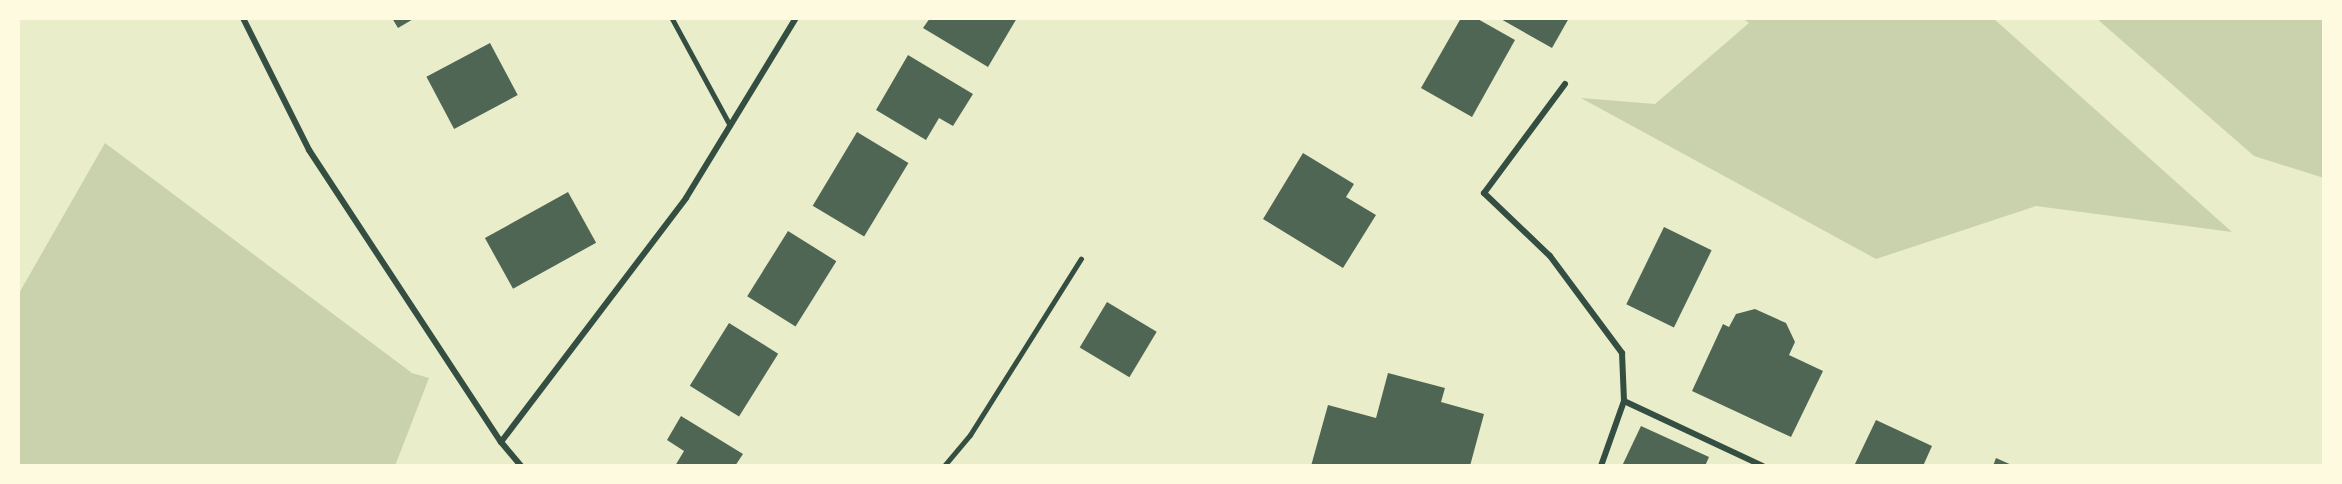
<!DOCTYPE html>
<style>
body{margin:0}
#map{position:relative;width:2342px;height:484px;overflow:hidden;background:#e9edc9;font-family:Arial,sans-serif}
div>[style]{position:absolute}
.green>*{inset:0;background:#cad2ad}
.building>*{inset:0;background:#4f6655;transform-origin:0 0}
.service>*{height:4.5px;margin:-2.25px;padding:0 2.25px;transform-origin:2.25px;border-radius:2.25px;background:#344e41}
.minor>*{height:6px;margin:-3px;padding:0 3px;transform-origin:3px;border-radius:3px;background:#344e41}
span{translate:-50% -50%;white-space:nowrap;text-align:center;line-height:1.15;-webkit-text-stroke:6px #fefae0;paint-order:stroke}
.frame{position:absolute;inset:0;border:20px solid #fefae0;pointer-events:none}
</style>
<div id="map">
<div class="green">
<div style="clip-path:polygon(1742px 18px,1993px 18px,2232px 232px,2036px 206px,1876px 259px,1581px 98px,1655px 104px,1749px 23px)"></div>
<div style="clip-path:polygon(2096px 18px,2324px 18px,2324px 178px,2254px 156px)"></div>
<div style="clip-path:polygon(105px 143px,412px 373px,429px 378px,395px 466px,18px 466px,18px 295px)"></div>
</div>
<div class="building">
<div style="clip-path:polygon(392px 18px,415px 18px,398px 28px)"></div>
<div style="clip-path:polygon(930px 18px,1017px 18px,988px 67px,923px 28px)"></div>
<div style="clip-path:polygon(1461px 18px,1476px 18px,1515px 40px,1472px 117px,1421px 88px)"></div>
<div style="clip-path:polygon(1499px 18px,1569px 18px,1552px 48px)"></div>
<div style="left:490px;top:43px;width:59px;height:72px;rotate:62deg"></div>
<div style="clip-path:polygon(908px 55px,973px 94px,953px 126px,939px 118px,926px 140px,876px 110px)"></div>
<div style="left:857px;top:132px;width:60px;height:86px;rotate:31deg"></div>
<div style="clip-path:polygon(1303px 153px,1354px 184px,1346px 197px,1376px 215px,1343px 268px,1263px 219px)"></div>
<div style="left:568px;top:192px;width:58px;height:95px;rotate:61deg"></div>
<div style="left:1664px;top:227px;width:53px;height:86px;rotate:26deg"></div>
<div style="left:788px;top:231px;width:57px;height:77px;rotate:32deg"></div>
<div style="left:1107px;top:302px;width:58px;height:53px;rotate:31deg"></div>
<div style="clip-path:polygon(1755px 309px,1786px 323px,1795px 342px,1789px 355px,1823px 371px,1791px 437px,1692px 391px,1723px 324px,1729px 327px,1736px 314px)"></div>
<div style="left:729px;top:323px;width:58px;height:74px;rotate:32deg"></div>
<div style="clip-path:polygon(1388px 373px,1445px 388px,1441px 402px,1484px 414px,1470px 466px,1311px 466px,1328px 405px,1376px 418px)"></div>
<div style="clip-path:polygon(681px 416px,743px 454px,735px 466px,675px 466px,684px 451px,667px 440px)"></div>
<div style="clip-path:polygon(1876px 420px,1932px 446px,1923px 466px,1854px 466px)"></div>
<div style="clip-path:polygon(1641px 426px,1709px 457px,1705px 466px,1622px 466px)"></div>
<div style="clip-path:polygon(1996px 458px,2014px 466px,1993px 466px)"></div>
</div>
<div class="service">
<div style="left:672px;top:18px;width:122px;rotate:61.5deg"></div>
<div style="left:944px;top:466px;width:40px;rotate:-50deg"></div>
<div style="left:970px;top:435px;width:208px;rotate:-57.8deg"></div>
</div>
<div class="minor">
<div style="left:243px;top:18px;width:148px;rotate:63.4deg"></div>
<div style="left:309px;top:150px;width:349px;rotate:56.7deg"></div>
<div style="left:501px;top:442px;width:31px;rotate:50deg"></div>
<div style="left:1565px;top:84px;width:136px;rotate:126.6deg"></div>
<div style="left:1484px;top:193px;width:91px;rotate:43.7deg"></div>
<div style="left:1550px;top:256px;width:121px;rotate:53.4deg"></div>
<div style="left:1622px;top:353px;width:48px;rotate:87.6deg"></div>
<div style="left:1624px;top:401px;width:69px;rotate:109.5deg"></div>
<div style="left:1624px;top:401px;width:153px;rotate:25.1deg"></div>
<div style="left:501px;top:442px;width:306px;rotate:-52.8deg"></div>
<div style="left:686px;top:198px;width:211px;rotate:-58.6deg"></div>
</div>
<div class="frame"></div>
</div>
